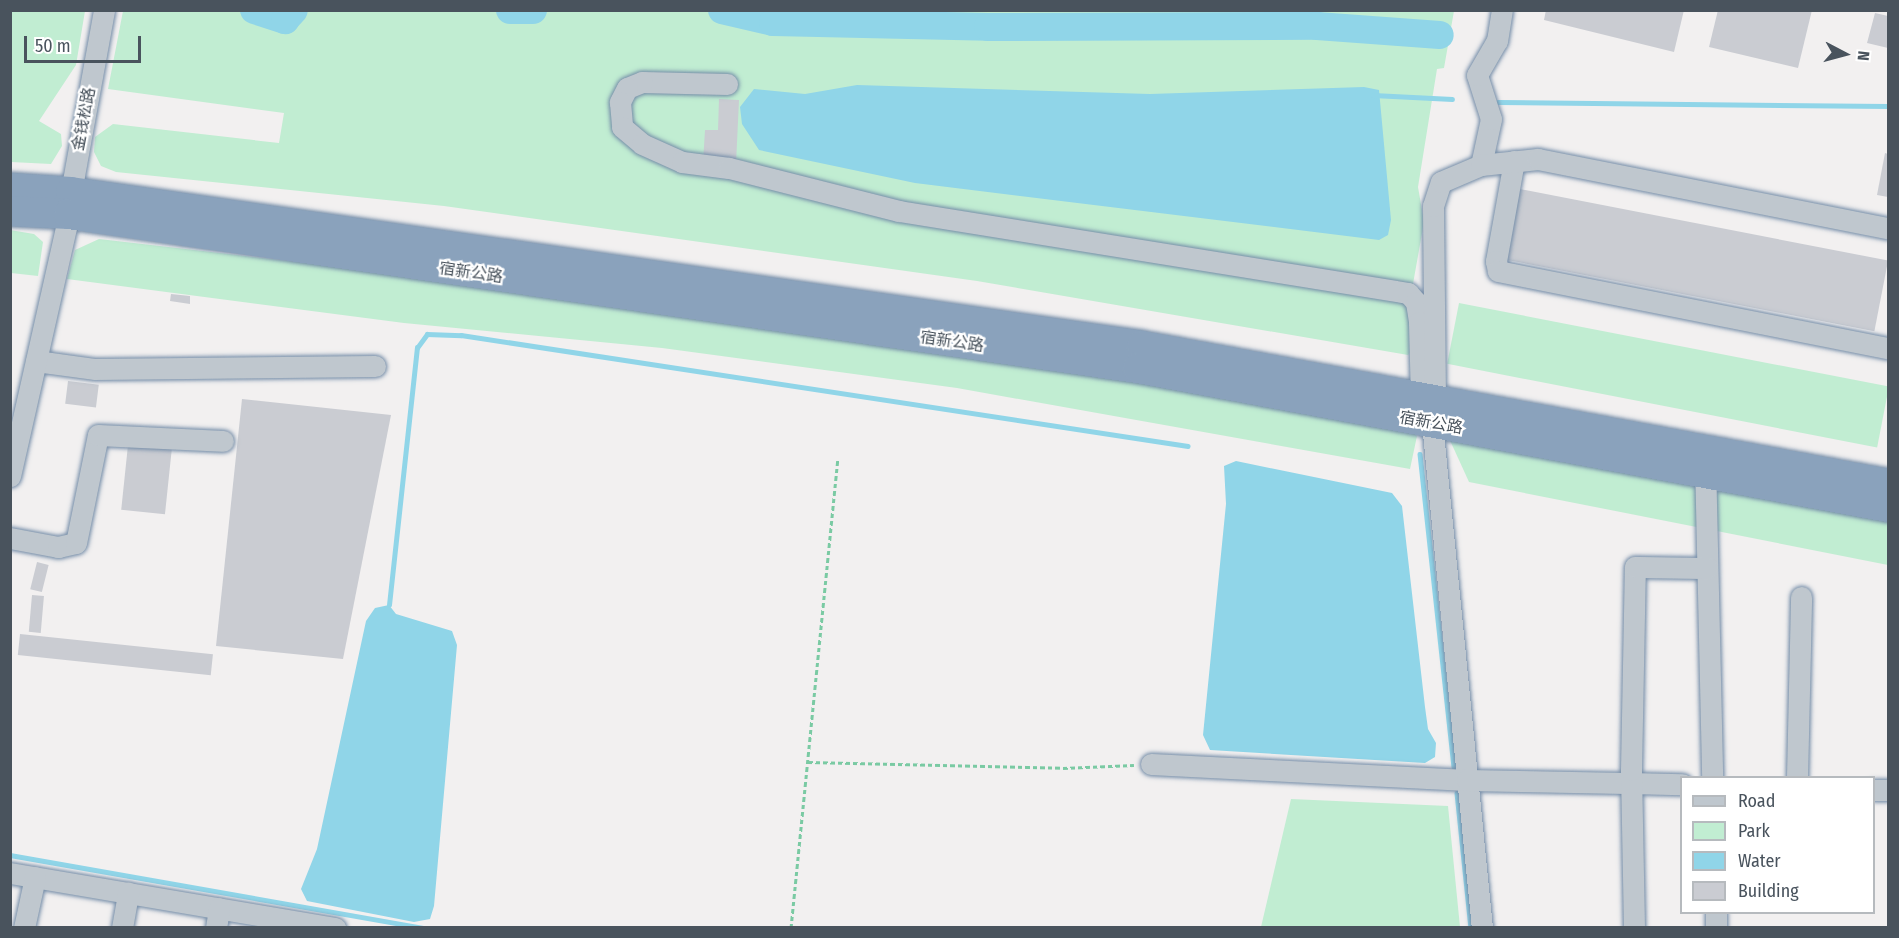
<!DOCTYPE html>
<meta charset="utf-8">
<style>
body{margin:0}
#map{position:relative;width:1899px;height:938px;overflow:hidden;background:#f2f0f0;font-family:"Fira Sans Condensed","Noto Sans SC",sans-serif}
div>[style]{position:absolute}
.green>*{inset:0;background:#c1edd2;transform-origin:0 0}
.water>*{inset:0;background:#90d5e8}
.stream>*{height:4.5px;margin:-2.25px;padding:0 2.25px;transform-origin:2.25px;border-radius:2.25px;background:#90d5e8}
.river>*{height:28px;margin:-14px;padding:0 14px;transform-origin:14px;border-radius:14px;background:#90d5e8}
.building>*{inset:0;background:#caccd2;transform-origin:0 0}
.path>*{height:3px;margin-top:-1.5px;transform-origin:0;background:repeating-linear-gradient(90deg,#7acaa3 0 4.5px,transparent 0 7.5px)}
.roads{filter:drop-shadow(0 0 2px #758da8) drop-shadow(0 0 2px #758da8)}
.minor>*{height:21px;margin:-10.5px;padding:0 10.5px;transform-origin:10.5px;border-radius:10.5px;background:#bfc7ce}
.highway>*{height:30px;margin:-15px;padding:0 15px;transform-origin:15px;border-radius:15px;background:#8aa2bc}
span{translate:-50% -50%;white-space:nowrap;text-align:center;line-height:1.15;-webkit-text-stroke:4.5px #fff;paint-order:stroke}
.street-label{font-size:16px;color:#49535d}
.frame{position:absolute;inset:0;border:12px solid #49535d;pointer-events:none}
.legend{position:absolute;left:1680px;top:776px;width:195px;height:138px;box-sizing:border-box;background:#fff;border:2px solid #b6babe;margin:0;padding:8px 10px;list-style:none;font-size:18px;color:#49535d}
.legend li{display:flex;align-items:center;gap:12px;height:30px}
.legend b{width:30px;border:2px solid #b6babe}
.north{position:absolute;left:1815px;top:24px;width:60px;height:60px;-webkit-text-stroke:4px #fff;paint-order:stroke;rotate:96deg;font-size:16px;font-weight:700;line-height:24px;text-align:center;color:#49535d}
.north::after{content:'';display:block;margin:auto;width:21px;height:27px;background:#49535d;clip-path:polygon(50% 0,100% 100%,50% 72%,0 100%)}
.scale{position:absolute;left:24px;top:36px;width:117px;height:27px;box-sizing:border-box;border:3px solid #49535d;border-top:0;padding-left:8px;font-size:18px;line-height:21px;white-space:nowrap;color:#49535d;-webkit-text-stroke:4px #fff;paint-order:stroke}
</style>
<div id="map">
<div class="green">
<div style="clip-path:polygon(10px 11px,85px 11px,76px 65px,39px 121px,61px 134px,62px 146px,51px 164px,11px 162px)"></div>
<div style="clip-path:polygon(123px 11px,1454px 11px,1444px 68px,1437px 69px,1418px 187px,1424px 222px,1408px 312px,1412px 351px,1408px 355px,977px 281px,444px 206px,116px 172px,101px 166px,94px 152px,95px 137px,113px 124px,279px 143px,284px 113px,108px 89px)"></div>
<div style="clip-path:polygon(10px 230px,34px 234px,43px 242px,38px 276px,11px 273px)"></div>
<div style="clip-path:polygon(99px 239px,428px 277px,1139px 378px,1408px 427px,1417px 436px,1410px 469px,957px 388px,662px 348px,404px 323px,67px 279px,75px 250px)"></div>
<div style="left:1459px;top:303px;width:438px;height:62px;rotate:11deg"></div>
<div style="clip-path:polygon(1448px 436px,1888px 518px,1888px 565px,1469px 482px)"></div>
<div style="clip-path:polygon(1291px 799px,1448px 806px,1460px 927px,1261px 927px)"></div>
</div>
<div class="water">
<div style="clip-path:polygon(857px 85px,1150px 94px,1364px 87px,1379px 90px,1391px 220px,1388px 235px,1379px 240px,915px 183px,759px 150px,742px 124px,740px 107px,754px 89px,805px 94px)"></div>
<div style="clip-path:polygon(1236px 461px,1392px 493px,1402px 506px,1425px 707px,1428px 729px,1436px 743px,1435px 757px,1425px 763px,1210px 750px,1203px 735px,1226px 504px,1224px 466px)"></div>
<div style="clip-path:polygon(389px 605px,396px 614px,452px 631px,457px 645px,434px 906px,430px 919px,414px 922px,307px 901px,301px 889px,317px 849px,366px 621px,375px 608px)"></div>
</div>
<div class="stream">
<div style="left:1373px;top:95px;width:79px;rotate:2.9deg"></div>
<div style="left:1498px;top:102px;width:390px;rotate:0.6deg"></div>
<div style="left:1420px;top:454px;width:314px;rotate:83.8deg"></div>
<div style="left:389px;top:605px;width:259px;rotate:-83.8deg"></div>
<div style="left:417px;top:348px;width:17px;rotate:-54deg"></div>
<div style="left:427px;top:334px;width:34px;rotate:2deg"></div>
<div style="left:461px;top:335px;width:735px;rotate:8.68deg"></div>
<div style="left:1457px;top:793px;width:136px;rotate:84.1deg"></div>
<div style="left:10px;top:855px;width:422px;rotate:10deg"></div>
</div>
<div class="river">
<div style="left:254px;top:10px;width:33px;rotate:18deg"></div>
<div style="left:285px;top:20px;width:13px;rotate:-48deg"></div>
<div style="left:510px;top:10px;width:23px"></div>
<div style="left:722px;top:10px;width:52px;rotate:13.2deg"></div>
<div style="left:773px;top:22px;width:215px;rotate:1.3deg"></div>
<div style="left:988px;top:27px;width:329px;rotate:-0.2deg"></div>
<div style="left:1317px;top:26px;width:123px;rotate:4.2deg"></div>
</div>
<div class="building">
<div style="clip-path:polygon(1546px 10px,1684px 10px,1674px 52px,1544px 20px)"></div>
<div style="clip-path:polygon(1718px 10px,1812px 10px,1798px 68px,1709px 47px)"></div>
<div style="clip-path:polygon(1875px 13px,1888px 16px,1888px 48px,1867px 43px)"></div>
<div style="clip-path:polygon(719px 99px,739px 100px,736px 164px,703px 163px,705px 130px,718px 130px)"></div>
<div style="clip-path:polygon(1885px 153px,1888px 154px,1888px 197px,1877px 195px)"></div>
<div style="left:1520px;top:189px;width:375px;height:72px;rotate:11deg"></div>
<div style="clip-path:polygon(171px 294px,190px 296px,190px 304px,170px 301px)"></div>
<div style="left:68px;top:381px;width:31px;height:23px;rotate:7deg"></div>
<div style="clip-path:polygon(242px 399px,391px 415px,343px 659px,216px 646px)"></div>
<div style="left:128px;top:445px;width:44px;height:65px;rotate:6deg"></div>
<div style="left:37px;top:562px;width:12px;height:28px;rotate:14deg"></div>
<div style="left:32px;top:595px;width:12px;height:37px;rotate:5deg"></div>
<div style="left:20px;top:634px;width:194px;height:21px;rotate:6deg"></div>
</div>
<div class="path">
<div style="left:808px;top:762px;width:255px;rotate:1.3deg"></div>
<div style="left:1063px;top:768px;width:71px;rotate:-2.4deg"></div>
<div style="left:791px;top:928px;width:470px;rotate:-84.3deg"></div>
</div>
<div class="roads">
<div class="minor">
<div style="left:727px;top:84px;width:85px;rotate:-178.7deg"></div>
<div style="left:642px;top:82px;width:16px;rotate:158deg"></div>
<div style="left:627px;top:88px;width:16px;rotate:117deg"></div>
<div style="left:620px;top:102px;width:25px;rotate:85deg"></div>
<div style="left:622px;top:127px;width:26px;rotate:40deg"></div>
<div style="left:642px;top:144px;width:44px;rotate:24.2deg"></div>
<div style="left:682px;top:162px;width:47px;rotate:7.3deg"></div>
<div style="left:729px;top:168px;width:175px;rotate:14.2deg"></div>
<div style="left:899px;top:211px;width:516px;rotate:9.15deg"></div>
<div style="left:1408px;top:293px;width:12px;rotate:48deg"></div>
<div style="left:1416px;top:302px;width:20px;rotate:81deg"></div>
<div style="left:1419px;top:322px;width:76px;rotate:88.5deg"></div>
<div style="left:1514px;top:161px;width:102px;rotate:100.2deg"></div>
<div style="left:1496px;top:261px;width:10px;rotate:79deg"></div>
<div style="left:1498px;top:271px;width:398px;rotate:11.2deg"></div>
<div style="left:1481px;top:165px;width:47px;rotate:-77.7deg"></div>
<div style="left:1491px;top:119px;width:46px;rotate:-107.7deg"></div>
<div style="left:1477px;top:75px;width:39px;rotate:-60deg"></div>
<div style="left:1497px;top:41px;width:31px;rotate:-81deg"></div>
<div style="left:71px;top:192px;width:185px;rotate:-79.7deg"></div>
<div style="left:36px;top:361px;width:60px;rotate:7.7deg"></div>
<div style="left:95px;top:369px;width:280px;rotate:-0.6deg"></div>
<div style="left:1435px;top:400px;width:194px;rotate:-90.6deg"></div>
<div style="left:1433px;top:206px;width:25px;rotate:-72deg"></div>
<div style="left:1441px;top:182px;width:43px;rotate:-23deg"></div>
<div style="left:1481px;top:165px;width:57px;rotate:-6deg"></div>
<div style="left:1538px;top:159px;width:357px;rotate:11.2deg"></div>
<div style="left:1432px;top:423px;width:507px;rotate:84.35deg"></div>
<div style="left:1705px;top:460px;width:318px;rotate:88.7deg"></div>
<div style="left:10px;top:476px;width:269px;rotate:-77.3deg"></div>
<div style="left:10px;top:538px;width:49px;rotate:10.6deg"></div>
<div style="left:58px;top:547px;width:18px;rotate:-13deg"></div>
<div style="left:76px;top:543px;width:110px;rotate:-78.5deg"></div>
<div style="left:98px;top:435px;width:125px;rotate:2.7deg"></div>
<div style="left:1151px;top:764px;width:316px;rotate:2.9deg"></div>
<div style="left:1467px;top:780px;width:215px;rotate:1.1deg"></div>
<div style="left:1797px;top:778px;width:181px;rotate:-88.7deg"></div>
<div style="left:1874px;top:790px;width:14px"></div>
<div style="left:10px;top:873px;width:330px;rotate:9.6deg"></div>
<div style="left:1716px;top:912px;width:16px;rotate:90deg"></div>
<div style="left:24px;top:928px;width:52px;rotate:-77.8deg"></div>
<div style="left:122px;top:928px;width:36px;rotate:-80deg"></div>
<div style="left:216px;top:928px;width:20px;rotate:-81deg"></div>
<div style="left:1634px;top:928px;width:158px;rotate:-91.1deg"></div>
<div style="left:1631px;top:770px;width:203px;rotate:-88.9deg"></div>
<div style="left:1635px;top:567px;width:72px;rotate:0.8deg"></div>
</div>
<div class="highway">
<div style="left:10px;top:188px;width:61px;rotate:3.8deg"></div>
<div style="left:71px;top:192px;width:1082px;rotate:8.18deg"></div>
<div style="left:1142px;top:346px;width:759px;rotate:10.48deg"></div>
<div style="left:10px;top:211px;width:59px;rotate:2.9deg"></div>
<div style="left:69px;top:214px;width:1080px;rotate:8.2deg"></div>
<div style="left:1138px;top:368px;width:763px;rotate:10.5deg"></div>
</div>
</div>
<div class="street-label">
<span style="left:84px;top:119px;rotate:-79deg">金钱松路</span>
<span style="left:471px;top:273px;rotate:8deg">宿新公路</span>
<span style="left:952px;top:342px;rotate:8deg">宿新公路</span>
<span style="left:1431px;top:423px;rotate:10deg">宿新公路</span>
</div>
<div class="frame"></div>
<ul class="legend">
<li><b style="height:8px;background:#bfc7ce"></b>Road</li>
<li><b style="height:16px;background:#c1edd2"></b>Park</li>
<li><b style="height:16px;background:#90d5e8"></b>Water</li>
<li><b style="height:16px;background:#caccd2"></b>Building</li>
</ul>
<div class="north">N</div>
<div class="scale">50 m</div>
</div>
